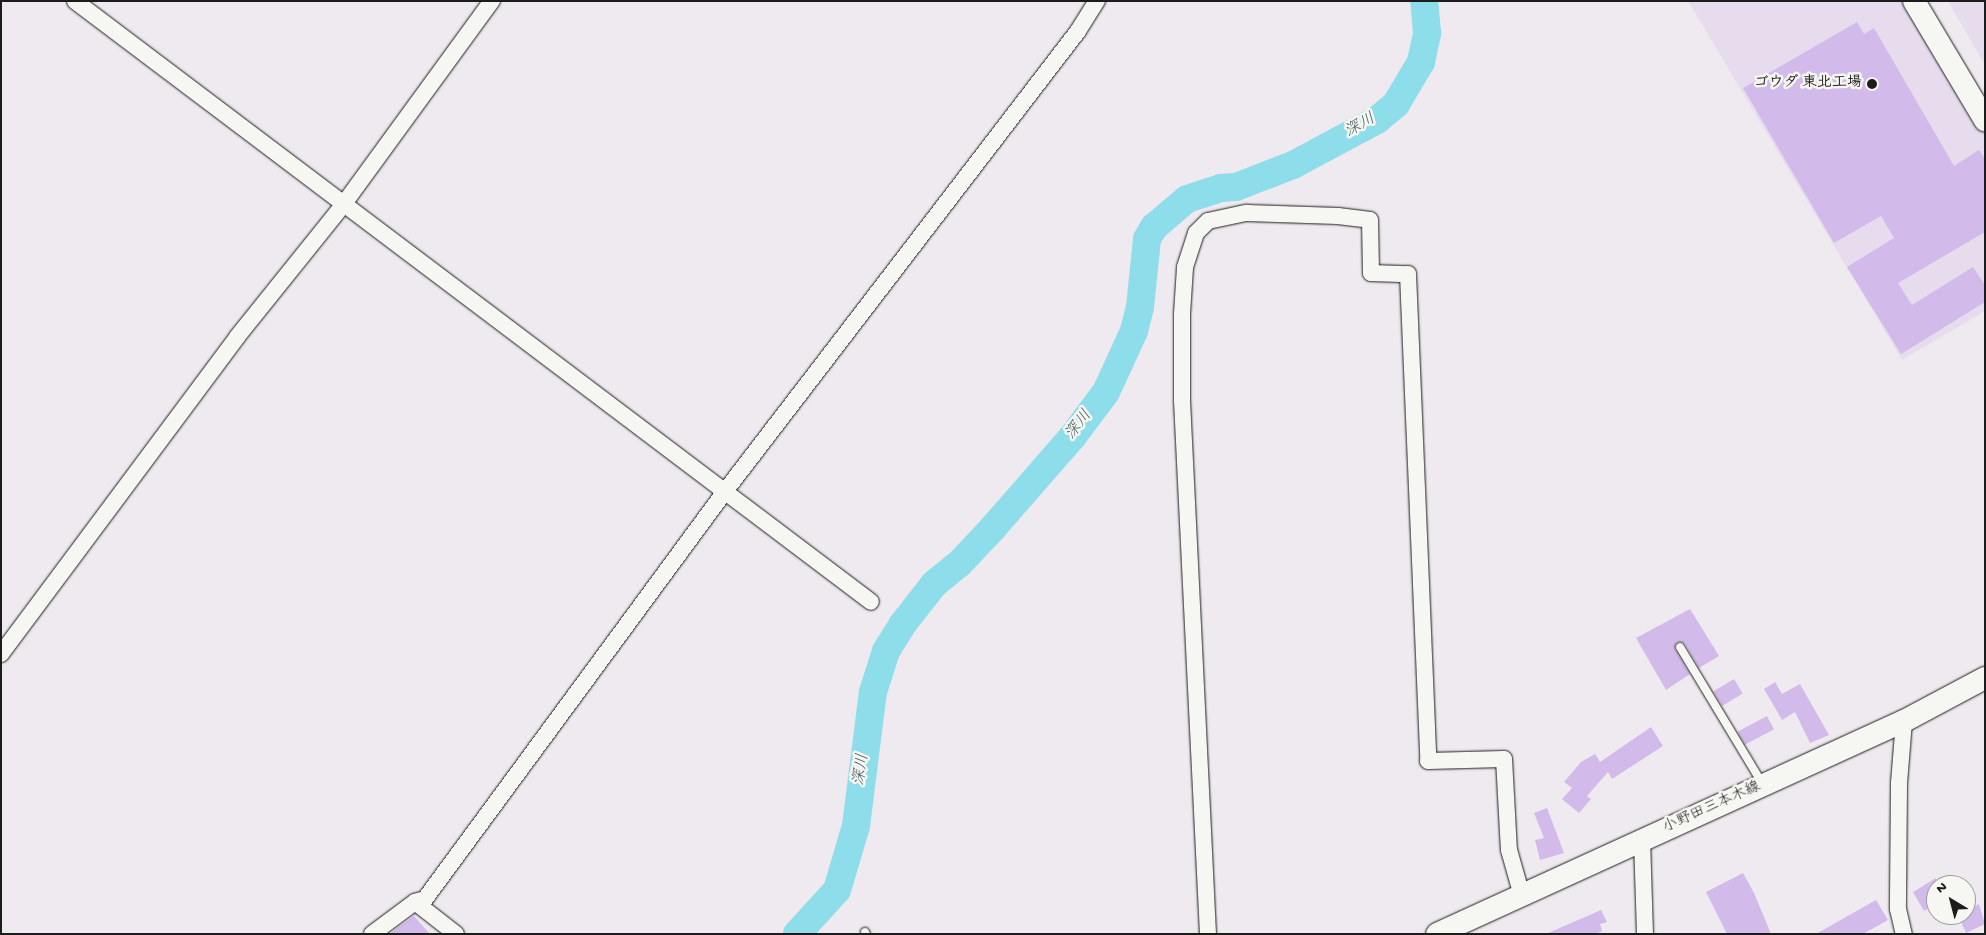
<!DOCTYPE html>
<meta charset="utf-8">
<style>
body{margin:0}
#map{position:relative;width:1986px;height:935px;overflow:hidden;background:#efeaf0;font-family:"Gochi Hand","Klee One",sans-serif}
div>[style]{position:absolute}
.built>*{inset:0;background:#e6dcee}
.river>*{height:28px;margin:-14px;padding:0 14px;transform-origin:14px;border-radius:14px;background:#8eddea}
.building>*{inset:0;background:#d2baea;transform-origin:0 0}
.roads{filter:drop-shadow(0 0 1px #1c1c1c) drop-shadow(0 0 1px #1c1c1c)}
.lane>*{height:8px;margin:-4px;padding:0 4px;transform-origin:4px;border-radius:4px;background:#f6f6f2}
.street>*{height:16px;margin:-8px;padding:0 8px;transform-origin:8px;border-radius:8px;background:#f6f6f2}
.secondary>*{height:22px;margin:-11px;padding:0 11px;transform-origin:11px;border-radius:11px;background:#f6f6f2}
.dots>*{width:14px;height:14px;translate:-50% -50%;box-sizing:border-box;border:2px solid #f6f6f2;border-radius:50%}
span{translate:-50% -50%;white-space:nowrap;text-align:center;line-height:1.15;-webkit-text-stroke:5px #f6f6f2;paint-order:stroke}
.poi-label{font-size:15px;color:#1c1c1c;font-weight:700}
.right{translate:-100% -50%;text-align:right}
.street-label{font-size:15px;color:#1c1c1c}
.water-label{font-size:16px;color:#3e565a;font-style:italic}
.frame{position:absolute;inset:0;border:2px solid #1c1c1c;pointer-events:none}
.north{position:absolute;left:1926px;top:875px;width:50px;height:50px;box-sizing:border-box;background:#f6f6f2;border:1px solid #9f9f9c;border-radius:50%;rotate:323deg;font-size:14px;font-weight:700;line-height:20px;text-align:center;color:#1c1c1c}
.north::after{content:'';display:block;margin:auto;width:18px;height:22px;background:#1c1c1c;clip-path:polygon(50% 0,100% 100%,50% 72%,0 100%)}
</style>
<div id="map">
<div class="built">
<div style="clip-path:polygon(1688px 1px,1907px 1px,1985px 132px,1985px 311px,1902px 360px)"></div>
<div style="clip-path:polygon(1948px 1px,1985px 1px,1985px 65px)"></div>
</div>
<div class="river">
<div style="left:797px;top:934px;width:59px;rotate:-47.7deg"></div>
<div style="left:837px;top:890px;width:67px;rotate:-73.5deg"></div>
<div style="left:856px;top:826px;width:135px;rotate:-82.8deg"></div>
<div style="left:873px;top:692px;width:43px;rotate:-72.4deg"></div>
<div style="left:886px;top:651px;width:31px;rotate:-58deg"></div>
<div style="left:902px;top:625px;width:52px;rotate:-52deg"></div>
<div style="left:934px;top:584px;width:32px;rotate:-39deg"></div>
<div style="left:959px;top:564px;width:48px;rotate:-46.7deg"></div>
<div style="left:992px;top:529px;width:123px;rotate:-48.9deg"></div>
<div style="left:1073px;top:436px;width:55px;rotate:-53.1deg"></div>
<div style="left:1106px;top:392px;width:67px;rotate:-65.3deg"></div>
<div style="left:1134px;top:331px;width:25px;rotate:-76deg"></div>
<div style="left:1140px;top:307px;width:68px;rotate:-84.1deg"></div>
<div style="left:1147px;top:239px;width:14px;rotate:-60deg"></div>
<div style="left:1154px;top:227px;width:43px;rotate:-40.3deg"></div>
<div style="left:1187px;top:199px;width:36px;rotate:-18deg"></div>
<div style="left:1221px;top:188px;width:15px;rotate:-4deg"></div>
<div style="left:1236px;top:187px;width:61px;rotate:-21.1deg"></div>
<div style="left:1293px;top:165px;width:95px;rotate:-28.2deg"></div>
<div style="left:1377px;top:120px;width:25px;rotate:-40deg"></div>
<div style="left:1396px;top:104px;width:49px;rotate:-59.2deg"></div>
<div style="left:1421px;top:62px;width:30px;rotate:-78deg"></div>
<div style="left:1427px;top:33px;width:32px;rotate:-95deg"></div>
</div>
<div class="building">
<div style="clip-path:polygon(1857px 22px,1864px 34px,1874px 28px,1954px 166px,1979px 150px,1985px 159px,1985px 232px,1898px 283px,1912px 305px,1973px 267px,1985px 285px,1985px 302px,1901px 354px,1847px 267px,1894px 238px,1881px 216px,1834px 243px,1743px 88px)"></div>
<div style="clip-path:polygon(1690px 609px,1719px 656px,1699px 668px,1685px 644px,1677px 642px,1675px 649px,1690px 674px,1666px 690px,1636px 638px)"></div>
<div style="left:1734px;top:679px;width:17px;height:24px;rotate:59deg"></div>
<div style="clip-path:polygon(1775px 682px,1782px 694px,1800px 684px,1829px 735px,1810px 743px,1795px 712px,1782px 720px,1764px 689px)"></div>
<div style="left:1767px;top:716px;width:15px;height:33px;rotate:62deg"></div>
<div style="clip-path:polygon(1651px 727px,1663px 746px,1612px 779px,1608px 772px,1587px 796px,1591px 799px,1579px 813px,1562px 799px,1572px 788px,1564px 782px,1581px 762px,1595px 754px,1600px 762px)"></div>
<div style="clip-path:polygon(1547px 808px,1564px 853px,1540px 860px,1535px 840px,1544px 838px,1534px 813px)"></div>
<div style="clip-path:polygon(1743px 873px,1754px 893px,1771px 934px,1727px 934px,1706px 892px)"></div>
<div style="clip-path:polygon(1936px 878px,1936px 904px,1924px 911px,1913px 892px)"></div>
<div style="clip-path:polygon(1876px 900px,1888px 920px,1863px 934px,1816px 934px)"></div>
<div style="clip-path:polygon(1979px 904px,1985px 924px,1966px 933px,1958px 915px,1966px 915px,1966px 910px)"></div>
<div style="clip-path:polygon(1601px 910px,1607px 922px,1600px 924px,1602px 931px,1596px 934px,1546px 934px)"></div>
<div style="clip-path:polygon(414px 916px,430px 934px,390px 934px,397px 928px)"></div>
</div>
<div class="roads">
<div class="lane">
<div style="left:1680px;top:647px;width:159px;rotate:58.9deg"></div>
<div style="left:865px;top:932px;width:2px;rotate:63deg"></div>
</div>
<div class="street">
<div style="left:75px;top:1px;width:997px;rotate:37.05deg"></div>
<div style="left:1px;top:654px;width:395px;rotate:-53.3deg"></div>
<div style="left:237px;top:337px;width:169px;rotate:-51.2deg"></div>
<div style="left:343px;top:205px;width:253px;rotate:-53.9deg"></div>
<div style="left:1904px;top:721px;width:62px;rotate:94.6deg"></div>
<div style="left:1899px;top:783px;width:126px;rotate:90.5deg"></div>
<div style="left:1898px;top:909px;width:26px;rotate:77deg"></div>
<div style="left:1642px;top:839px;width:95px;rotate:88.2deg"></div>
<div style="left:415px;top:902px;width:52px;rotate:38deg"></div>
<div style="left:372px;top:934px;width:54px;rotate:-36.7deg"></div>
<div style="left:415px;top:902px;width:10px;rotate:-17deg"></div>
<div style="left:425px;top:899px;width:503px;rotate:-53.65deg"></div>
<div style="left:723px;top:494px;width:583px;rotate:-52.52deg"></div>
<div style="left:1078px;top:31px;width:36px;rotate:-58deg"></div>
<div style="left:1208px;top:934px;width:534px;rotate:-92.79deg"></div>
<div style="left:1182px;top:401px;width:87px;rotate:-90deg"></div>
<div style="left:1182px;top:314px;width:47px;rotate:-86.3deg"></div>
<div style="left:1185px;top:267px;width:36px;rotate:-72deg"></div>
<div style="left:1196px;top:233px;width:17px;rotate:-45deg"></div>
<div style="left:1208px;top:221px;width:40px;rotate:-12deg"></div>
<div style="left:1247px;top:213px;width:91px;rotate:1.9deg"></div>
<div style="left:1338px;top:216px;width:32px;rotate:7deg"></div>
<div style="left:1370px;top:220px;width:53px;rotate:88.9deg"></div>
<div style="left:1371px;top:273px;width:37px;rotate:2deg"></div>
<div style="left:1408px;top:274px;width:487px;rotate:87.6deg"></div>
<div style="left:1428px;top:761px;width:76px;rotate:-1.5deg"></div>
<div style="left:1504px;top:759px;width:91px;rotate:86.9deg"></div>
<div style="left:1509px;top:850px;width:48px;rotate:74.2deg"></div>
</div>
<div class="secondary">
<div style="left:1914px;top:1px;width:139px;rotate:59.2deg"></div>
<div style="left:1437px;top:934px;width:513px;rotate:-24.52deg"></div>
<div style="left:1904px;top:721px;width:92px;rotate:-28deg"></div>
</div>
</div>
<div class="dots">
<div style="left:1872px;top:84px;background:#1c1c1c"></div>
</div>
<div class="poi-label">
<span class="right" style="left:1862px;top:84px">ゴウダ 東北工場</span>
</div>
<div class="street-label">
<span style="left:1712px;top:808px;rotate:-24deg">小野田三本木線</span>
</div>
<div class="water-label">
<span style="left:1361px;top:127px;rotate:-30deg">深川</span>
<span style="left:1080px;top:426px;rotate:-52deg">深川</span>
<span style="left:863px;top:770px;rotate:-82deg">深川</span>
</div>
<div class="frame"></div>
<div class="north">N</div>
</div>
